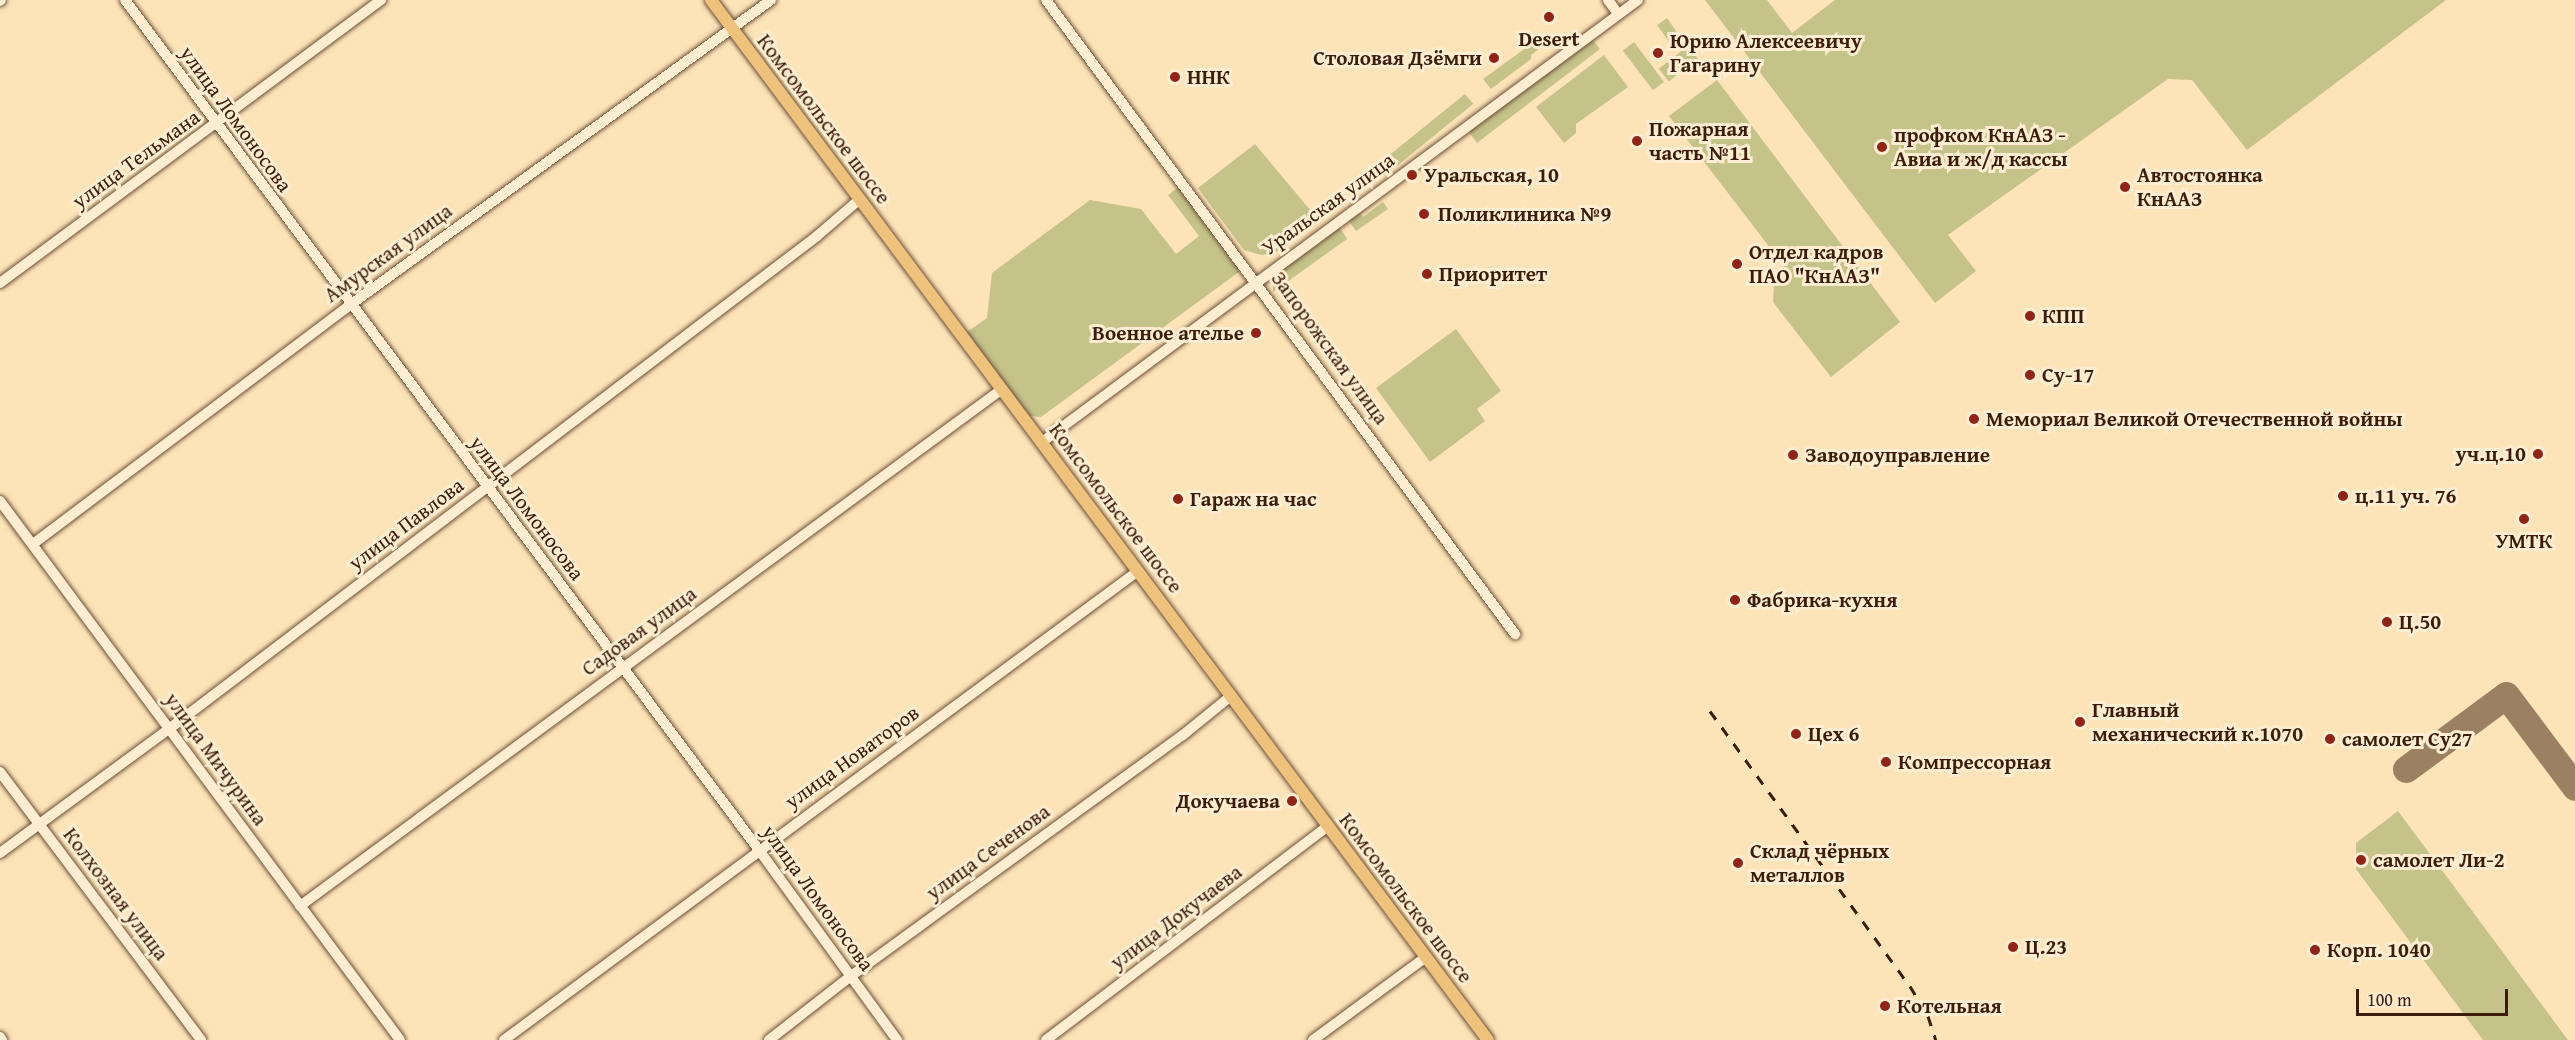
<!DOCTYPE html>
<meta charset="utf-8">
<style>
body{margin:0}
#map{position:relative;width:2575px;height:1040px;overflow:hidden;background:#fde4b8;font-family:"Gentium Book Plus",serif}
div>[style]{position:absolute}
.green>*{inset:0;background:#c5c28a;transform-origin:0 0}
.taxiway>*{height:27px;margin:-13.5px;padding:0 13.5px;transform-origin:13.5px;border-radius:13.5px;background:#9c8062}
.roads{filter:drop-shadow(0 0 2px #6c4f37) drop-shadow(0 0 2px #6c4f37)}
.minor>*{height:10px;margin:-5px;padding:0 5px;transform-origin:5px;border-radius:5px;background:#feedd1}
.major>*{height:12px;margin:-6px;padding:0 6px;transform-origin:6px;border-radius:6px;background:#eec27c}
.rail>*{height:3px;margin-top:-1.5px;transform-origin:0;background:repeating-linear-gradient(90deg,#3c1d0c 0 10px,transparent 0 20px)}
.dots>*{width:16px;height:16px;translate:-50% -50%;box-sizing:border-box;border:3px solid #feedd1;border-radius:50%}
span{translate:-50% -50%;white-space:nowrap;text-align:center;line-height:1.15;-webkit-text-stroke:6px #feedd1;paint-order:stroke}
.poi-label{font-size:21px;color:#3c1d0c;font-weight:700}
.left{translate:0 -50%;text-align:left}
.right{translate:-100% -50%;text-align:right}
.street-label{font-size:21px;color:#3c1d0c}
.scale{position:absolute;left:2356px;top:989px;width:152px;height:27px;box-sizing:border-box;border:3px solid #3c1d0c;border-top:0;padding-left:8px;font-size:18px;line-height:21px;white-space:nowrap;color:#3c1d0c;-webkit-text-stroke:4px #feedd1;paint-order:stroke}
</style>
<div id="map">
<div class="green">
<div style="clip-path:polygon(1705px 0,1767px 0,1792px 33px,1835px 0,2446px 0,2247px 150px,2192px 80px,2168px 79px,1948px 235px,1976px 271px,1935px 303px)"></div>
<div style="left:1667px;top:18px;width:28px;height:12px;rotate:55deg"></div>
<div style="clip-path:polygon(1542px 36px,1547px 43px,1531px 55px,1531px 59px,1491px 89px,1483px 79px)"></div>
<div style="clip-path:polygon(1592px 39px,1600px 49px,1477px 143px,1468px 131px)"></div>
<div style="left:1634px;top:42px;width:50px;height:14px;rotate:53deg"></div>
<div style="left:1688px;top:46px;width:16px;height:37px;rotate:52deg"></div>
<div style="clip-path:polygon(1604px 55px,1628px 87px,1576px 124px,1576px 133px,1564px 143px,1536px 107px)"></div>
<div style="clip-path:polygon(1717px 80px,1900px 322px,1831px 377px,1773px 302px,1774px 284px,1787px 270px,1669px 116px)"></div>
<div style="left:1465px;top:94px;width:13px;height:115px;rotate:51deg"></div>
<div style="clip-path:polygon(1255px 144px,1311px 211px,1312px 218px,1310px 227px,1275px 253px,1261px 255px,1244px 250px,1198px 188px)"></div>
<div style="clip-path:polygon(1180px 186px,1243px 269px,1041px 417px,1028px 416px,967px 332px,987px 318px,992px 273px,1090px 200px,1141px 209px,1176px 254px,1199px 236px,1168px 195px)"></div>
<div style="clip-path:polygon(1383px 202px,1388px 209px,1356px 231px,1348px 220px,1358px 211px,1363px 217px)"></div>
<div style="clip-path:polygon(1339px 226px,1347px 239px,1273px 292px,1273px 279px,1276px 272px)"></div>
<div style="clip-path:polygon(1456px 329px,1501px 391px,1477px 409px,1485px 421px,1430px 462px,1376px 388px)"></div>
<div style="clip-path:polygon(2398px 811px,2568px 1040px,2483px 1040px,2356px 869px,2356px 843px)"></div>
</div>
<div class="taxiway">
<div style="left:2406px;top:769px;width:124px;rotate:-36.5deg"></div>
<div style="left:2506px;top:695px;width:115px;rotate:53.1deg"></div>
</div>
<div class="roads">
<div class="minor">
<div style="left:125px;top:0;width:1060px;rotate:53.28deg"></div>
<div style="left:759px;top:850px;width:235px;rotate:54deg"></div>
<div style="left:1046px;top:0;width:789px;rotate:53.51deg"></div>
<div style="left:1608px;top:0;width:17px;rotate:54deg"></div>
<div style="left:0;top:1px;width:1px;rotate:-45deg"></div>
<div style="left:0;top:283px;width:475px;rotate:-36.6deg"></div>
<div style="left:1042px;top:442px;width:742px;rotate:-36.56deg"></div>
<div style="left:0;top:501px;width:671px;rotate:53.42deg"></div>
<div style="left:33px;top:544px;width:397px;rotate:-37deg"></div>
<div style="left:350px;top:305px;width:520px;rotate:-35.92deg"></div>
<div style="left:0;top:772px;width:335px;rotate:53.1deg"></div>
<div style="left:0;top:853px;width:210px;rotate:-36.3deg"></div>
<div style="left:169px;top:729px;width:814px;rotate:-37.26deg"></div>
<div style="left:817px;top:236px;width:57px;rotate:-40.7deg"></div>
<div style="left:300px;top:906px;width:872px;rotate:-36.37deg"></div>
<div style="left:0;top:1037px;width:4px;rotate:56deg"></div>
<div style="left:504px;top:1040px;width:789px;rotate:-36.49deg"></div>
<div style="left:769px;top:1040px;width:104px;rotate:-38deg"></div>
<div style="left:851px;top:976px;width:410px;rotate:-36deg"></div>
<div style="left:1183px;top:735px;width:62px;rotate:-39.1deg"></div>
<div style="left:1046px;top:1040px;width:354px;rotate:-37.2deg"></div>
<div style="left:1313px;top:1040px;width:140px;rotate:-36.3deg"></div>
</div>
<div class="major">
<div style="left:711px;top:0;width:1298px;rotate:53.24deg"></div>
</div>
</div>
<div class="rail">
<div style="left:1710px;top:711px;width:340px;rotate:54deg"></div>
<div style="left:1910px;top:986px;width:35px;rotate:59deg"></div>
<div style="left:1928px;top:1016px;width:25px;rotate:72deg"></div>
</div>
<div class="dots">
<div style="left:1549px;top:17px;background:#8f2418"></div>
<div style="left:1658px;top:53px;background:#8f2418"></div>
<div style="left:1494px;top:58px;background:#8f2418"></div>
<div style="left:1175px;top:77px;background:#8f2418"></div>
<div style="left:1637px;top:141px;background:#8f2418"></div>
<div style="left:1882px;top:147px;background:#8f2418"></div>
<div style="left:1412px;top:175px;background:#8f2418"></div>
<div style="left:2125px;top:187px;background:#8f2418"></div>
<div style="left:1424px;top:214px;background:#8f2418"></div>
<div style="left:1737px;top:264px;background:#8f2418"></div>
<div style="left:1427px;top:274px;background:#8f2418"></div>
<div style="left:2030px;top:316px;background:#8f2418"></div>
<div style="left:1256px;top:333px;background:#8f2418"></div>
<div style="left:2030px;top:375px;background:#8f2418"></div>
<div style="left:1974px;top:419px;background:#8f2418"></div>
<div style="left:2538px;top:454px;background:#8f2418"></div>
<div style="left:1793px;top:455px;background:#8f2418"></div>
<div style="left:2343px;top:496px;background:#8f2418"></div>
<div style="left:1178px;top:499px;background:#8f2418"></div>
<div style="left:2524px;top:519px;background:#8f2418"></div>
<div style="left:1735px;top:600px;background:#8f2418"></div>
<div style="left:2387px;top:622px;background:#8f2418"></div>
<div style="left:2080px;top:722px;background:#8f2418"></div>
<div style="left:1796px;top:734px;background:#8f2418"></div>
<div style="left:2330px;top:739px;background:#8f2418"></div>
<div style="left:1886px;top:762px;background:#8f2418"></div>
<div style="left:1292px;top:801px;background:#8f2418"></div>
<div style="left:2361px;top:860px;background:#8f2418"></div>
<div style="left:1738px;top:863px;background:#8f2418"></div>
<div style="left:2013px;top:947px;background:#8f2418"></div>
<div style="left:2315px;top:950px;background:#8f2418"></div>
<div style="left:1885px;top:1006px;background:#8f2418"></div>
</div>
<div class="poi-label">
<span style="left:1549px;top:39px">Desert</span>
<span class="left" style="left:1670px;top:53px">Юрию Алексеевичу<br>Гагарину</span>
<span class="right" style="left:1482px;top:58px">Столовая Дзёмги</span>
<span class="left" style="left:1187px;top:77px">ННК</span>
<span class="left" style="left:1649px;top:141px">Пожарная<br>часть №11</span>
<span class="left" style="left:1894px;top:147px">профком КнААЗ -<br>Авиа и ж/д кассы</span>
<span class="left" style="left:1424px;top:175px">Уральская, 10</span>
<span class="left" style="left:2137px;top:187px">Автостоянка<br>КнААЗ</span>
<span class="left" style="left:1438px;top:214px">Поликлиника №9</span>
<span class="left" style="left:1749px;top:264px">Отдел кадров<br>ПАО "КнААЗ"</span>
<span class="left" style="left:1439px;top:274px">Приоритет</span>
<span class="left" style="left:2042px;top:316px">КПП</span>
<span class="right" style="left:1244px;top:333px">Военное ателье</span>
<span class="left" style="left:2042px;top:375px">Су-17</span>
<span class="left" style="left:1986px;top:419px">Мемориал Великой Отечественной войны</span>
<span class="right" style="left:2526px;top:454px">уч.ц.10</span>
<span class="left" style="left:1805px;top:455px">Заводоуправление</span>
<span class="left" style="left:2355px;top:496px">ц.11 уч. 76</span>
<span class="left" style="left:1190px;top:499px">Гараж на час</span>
<span style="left:2524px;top:541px">УМТК</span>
<span class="left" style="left:1747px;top:600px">Фабрика-кухня</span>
<span class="left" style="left:2399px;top:622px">Ц.50</span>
<span class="left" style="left:2092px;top:722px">Главный<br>механический к.1070</span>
<span class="left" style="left:1808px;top:734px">Цех 6</span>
<span class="left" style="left:2342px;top:739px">самолет Су27</span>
<span class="left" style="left:1898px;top:762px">Компрессорная</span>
<span class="right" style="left:1280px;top:801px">Докучаева</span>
<span class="left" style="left:1750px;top:863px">Склад чёрных<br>металлов</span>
<span class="left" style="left:2373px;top:860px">самолет Ли-2</span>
<span class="left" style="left:2025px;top:947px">Ц.23</span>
<span class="left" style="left:2327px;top:950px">Корп. 1040</span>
<span class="left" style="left:1897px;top:1006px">Котельная</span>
</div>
<div class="street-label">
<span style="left:236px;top:119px;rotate:54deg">улица Ломоносова</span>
<span style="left:824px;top:119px;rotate:53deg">Комсомольское шоссе</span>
<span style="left:136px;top:159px;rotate:-36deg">улица Тельмана</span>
<span style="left:1328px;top:204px;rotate:-36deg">Уральская улица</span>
<span style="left:388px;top:253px;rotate:-36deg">Амурская улица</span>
<span style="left:1330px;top:348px;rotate:54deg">Запорожская улица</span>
<span style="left:527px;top:508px;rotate:53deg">улица Ломоносова</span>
<span style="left:1116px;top:508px;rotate:53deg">Комсомольское шоссе</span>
<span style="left:406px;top:524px;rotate:-37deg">улица Павлова</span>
<span style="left:639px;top:631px;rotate:-36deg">Садовая улица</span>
<span style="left:852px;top:757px;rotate:-36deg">улица Новаторов</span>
<span style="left:216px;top:759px;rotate:54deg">улица Мичурина</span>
<span style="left:988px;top:852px;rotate:-36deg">улица Сеченова</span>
<span style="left:116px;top:894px;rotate:53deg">Колхозная улица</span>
<span style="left:818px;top:898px;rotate:54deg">улица Ломоносова</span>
<span style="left:1406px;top:898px;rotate:53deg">Комсомольское шоссе</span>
<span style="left:1176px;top:917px;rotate:-37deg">улица Докучаева</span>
</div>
<div class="scale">100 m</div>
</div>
